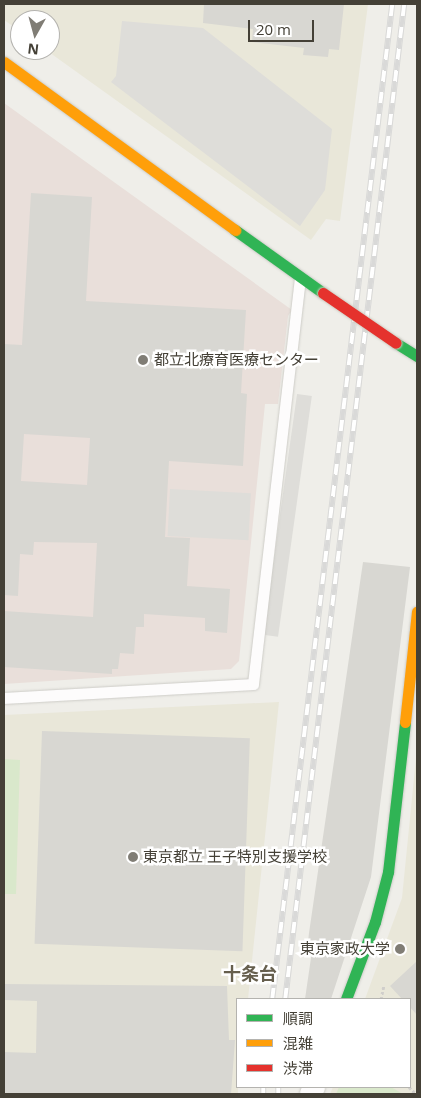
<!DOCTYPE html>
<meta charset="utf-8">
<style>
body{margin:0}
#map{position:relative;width:421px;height:1098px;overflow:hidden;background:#efeee9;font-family:"Open Sans","Noto Sans JP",sans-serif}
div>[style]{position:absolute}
.education>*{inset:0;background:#e9e7d9}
.medical>*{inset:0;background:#e9dfda}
.green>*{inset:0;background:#d9e8cb}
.parking>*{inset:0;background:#deddd9;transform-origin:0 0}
.building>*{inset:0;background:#d8d7d2;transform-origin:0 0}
.path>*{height:3px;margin-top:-1.5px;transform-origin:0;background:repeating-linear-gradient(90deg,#d0cecb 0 2.5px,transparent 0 5px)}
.roads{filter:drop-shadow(0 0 1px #cdccc7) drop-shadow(0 0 1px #cdccc7)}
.lane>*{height:11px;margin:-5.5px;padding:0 5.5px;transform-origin:5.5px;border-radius:5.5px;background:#fdfcfc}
.street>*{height:22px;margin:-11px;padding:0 11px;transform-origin:11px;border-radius:11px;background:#fdfcfc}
.fast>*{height:11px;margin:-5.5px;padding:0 5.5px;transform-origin:5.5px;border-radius:5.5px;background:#30b455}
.slow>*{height:11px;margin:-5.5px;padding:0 5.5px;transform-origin:5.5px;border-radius:5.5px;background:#ff9f0a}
.rail>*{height:5.5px;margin-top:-2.75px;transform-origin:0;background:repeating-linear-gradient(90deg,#fff 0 11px,#d9d9d8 0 22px);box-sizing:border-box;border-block:1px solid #d9d9d8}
.bridges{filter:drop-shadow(0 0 1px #cecbc0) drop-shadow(0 0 1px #cecbc0)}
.jam-bridge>*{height:11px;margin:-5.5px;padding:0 5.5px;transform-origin:5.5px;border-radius:5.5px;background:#e5322d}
.dots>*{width:14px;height:14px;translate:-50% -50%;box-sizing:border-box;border:2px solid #fff;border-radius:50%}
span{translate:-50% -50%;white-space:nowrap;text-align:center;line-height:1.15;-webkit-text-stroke:5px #fff;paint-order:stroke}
.poi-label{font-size:15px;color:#444036}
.left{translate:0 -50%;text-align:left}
.right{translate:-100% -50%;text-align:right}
.quarter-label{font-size:18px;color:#665f4e;font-weight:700}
.frame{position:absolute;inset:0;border:5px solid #444036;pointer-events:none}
.legend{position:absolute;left:236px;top:998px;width:175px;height:90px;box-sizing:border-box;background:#fff;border:1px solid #b4b3af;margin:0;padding:6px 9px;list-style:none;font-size:15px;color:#444036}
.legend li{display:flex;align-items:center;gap:10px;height:25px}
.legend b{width:25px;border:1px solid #b4b3af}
.north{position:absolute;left:10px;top:10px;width:50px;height:50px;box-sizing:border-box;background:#fff;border:1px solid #b4b3af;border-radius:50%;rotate:187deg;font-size:14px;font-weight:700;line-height:20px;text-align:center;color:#444036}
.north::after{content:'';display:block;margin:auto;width:18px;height:22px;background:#807d75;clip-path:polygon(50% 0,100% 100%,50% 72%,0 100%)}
.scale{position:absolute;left:248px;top:20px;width:66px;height:22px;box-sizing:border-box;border:2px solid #444036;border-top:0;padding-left:6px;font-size:15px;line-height:18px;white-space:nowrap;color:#444036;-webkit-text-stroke:4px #fff;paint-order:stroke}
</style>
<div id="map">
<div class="education">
<div style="clip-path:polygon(4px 4px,368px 4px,340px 221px,326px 219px,311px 240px,46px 50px,50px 50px,50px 20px,20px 20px,20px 31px,4px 20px)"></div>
<div style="clip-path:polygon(279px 702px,248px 999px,237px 999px,238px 1094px,4px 1094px,4px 715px)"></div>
<div style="clip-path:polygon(417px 748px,417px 1094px,330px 1094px,333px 1087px,410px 1087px,410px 999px,365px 999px,402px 898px)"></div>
</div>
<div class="medical">
<div style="clip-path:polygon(4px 103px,292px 310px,288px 316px,278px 404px,265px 404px,239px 661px,231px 669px,4px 684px)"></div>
</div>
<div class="green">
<div style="clip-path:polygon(4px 759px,20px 760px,16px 894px,4px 894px)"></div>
<div style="clip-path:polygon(339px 1087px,391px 1087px,403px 1094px,336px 1094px)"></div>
</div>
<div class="parking">
<div style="clip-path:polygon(122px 21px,203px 28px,332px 129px,325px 190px,300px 226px,111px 82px,116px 76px)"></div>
<div style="left:297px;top:394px;width:15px;height:243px;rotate:8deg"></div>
<div style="left:170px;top:489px;width:81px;height:47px;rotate:3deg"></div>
</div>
<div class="building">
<div style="clip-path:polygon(204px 4px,344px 4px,339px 50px,329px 49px,328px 57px,303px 55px,304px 48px,252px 42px,253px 29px,203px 23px)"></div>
<div style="clip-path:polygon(evenodd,31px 193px,92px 197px,86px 301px,246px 310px,241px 393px,247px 394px,243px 466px,169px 461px,165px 537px,190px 538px,187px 586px,230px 589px,227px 633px,205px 631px,205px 618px,144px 614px,144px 627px,136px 627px,134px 654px,120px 653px,118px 669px,112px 669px,112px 674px,4px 667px,4px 611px,93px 617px,97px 543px,34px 542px,33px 555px,20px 554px,18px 596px,4px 595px,4px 344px,22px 345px,31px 193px,24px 434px,90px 438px,87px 485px,21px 481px,24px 434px)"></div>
<div style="clip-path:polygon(363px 562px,410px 567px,371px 877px,331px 999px,305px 999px,312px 951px,307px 951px,309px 933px)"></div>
<div style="left:42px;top:731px;width:208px;height:213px;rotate:2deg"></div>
<div style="clip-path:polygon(417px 961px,417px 1015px,410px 1007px,410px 999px,402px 999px,390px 986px)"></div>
<div style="clip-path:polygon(4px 984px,227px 986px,229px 1040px,235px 1040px,231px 1094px,4px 1094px,4px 1052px,36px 1053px,37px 1001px,4px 1000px)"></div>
</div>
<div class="path">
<div style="left:381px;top:999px;width:14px;rotate:-78deg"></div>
<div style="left:409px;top:1087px;width:10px;rotate:45deg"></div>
</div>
<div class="roads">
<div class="lane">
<div style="left:4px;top:698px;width:249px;rotate:-3.2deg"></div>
<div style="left:253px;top:684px;width:408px;rotate:-83.4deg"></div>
</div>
<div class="street">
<div style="left:311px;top:1094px;width:8px;rotate:-67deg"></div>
</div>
<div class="fast">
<div style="left:235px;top:230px;width:108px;rotate:35.6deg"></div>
<div style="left:396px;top:343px;width:25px;rotate:32deg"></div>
<div style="left:346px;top:999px;width:82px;rotate:-69.4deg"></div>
<div style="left:375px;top:922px;width:52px;rotate:-75.4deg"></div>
<div style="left:388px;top:872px;width:151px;rotate:-83.5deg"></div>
</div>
<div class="slow">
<div style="left:4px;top:62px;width:286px;rotate:36deg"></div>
<div style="left:405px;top:722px;width:111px;rotate:-83.8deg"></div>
</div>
</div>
<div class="rail">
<div style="left:272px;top:999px;width:1002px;rotate:-83.12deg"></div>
<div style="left:285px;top:999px;width:1002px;rotate:-83.18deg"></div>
<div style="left:263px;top:1094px;width:7px;rotate:-90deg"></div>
<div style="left:278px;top:1094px;width:7px;rotate:-90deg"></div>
</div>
<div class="bridges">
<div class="jam-bridge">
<div style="left:323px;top:293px;width:88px;rotate:34.4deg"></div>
</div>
</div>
<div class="dots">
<div style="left:143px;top:360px;background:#807d75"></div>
<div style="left:133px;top:857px;background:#807d75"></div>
<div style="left:400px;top:949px;background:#807d75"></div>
</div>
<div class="poi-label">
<span class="left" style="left:154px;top:360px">都立北療育医療センター</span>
<span class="left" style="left:143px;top:857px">東京都立 王子特別支援学校</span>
<span class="right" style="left:390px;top:949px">東京家政大学</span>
</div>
<div class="quarter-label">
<span style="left:250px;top:973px">十条台</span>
</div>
<div class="frame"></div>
<ul class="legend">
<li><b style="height:6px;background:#30b455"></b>順調</li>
<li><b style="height:6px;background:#ff9f0a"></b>混雑</li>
<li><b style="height:6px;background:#e5322d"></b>渋滞</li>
</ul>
<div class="north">N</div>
<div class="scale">20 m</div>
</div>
